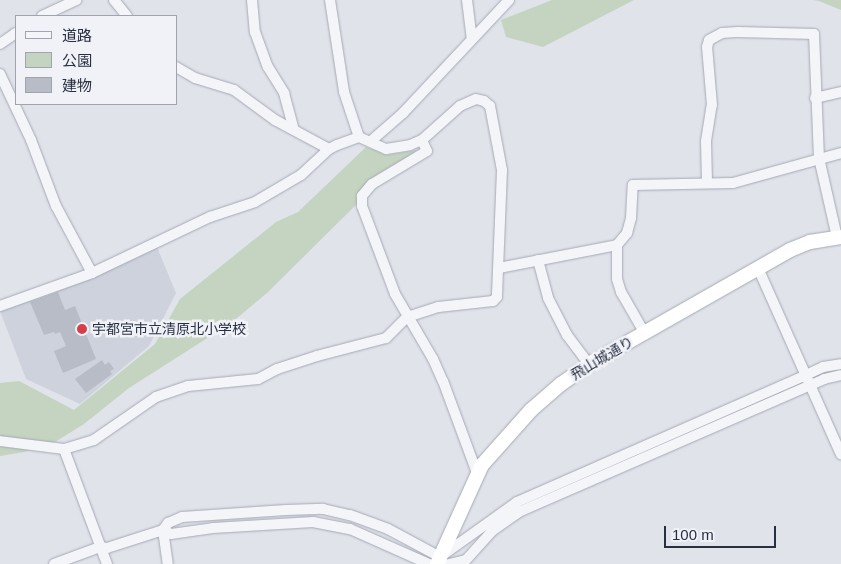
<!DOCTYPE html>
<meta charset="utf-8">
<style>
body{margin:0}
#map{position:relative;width:841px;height:564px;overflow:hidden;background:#e0e3ea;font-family:Helvetica,"Noto Sans JP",sans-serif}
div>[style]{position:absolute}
.built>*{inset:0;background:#ced2dc}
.green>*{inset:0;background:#c4d4c1}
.building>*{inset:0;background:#b7bcc7}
.roads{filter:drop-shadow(0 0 1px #a5a9b4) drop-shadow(0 0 1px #a5a9b4)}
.minor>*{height:10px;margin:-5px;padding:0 5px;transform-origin:5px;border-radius:5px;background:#f3f5f8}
.highway>*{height:14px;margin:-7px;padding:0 7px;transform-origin:7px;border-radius:7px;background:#fff}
.dots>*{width:14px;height:14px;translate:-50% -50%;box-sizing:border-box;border:2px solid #f0f2f7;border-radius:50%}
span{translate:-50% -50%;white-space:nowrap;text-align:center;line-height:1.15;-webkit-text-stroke:5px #f0f2f7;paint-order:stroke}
.poi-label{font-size:14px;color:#282f42}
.left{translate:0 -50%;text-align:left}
.street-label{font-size:14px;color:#282f42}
.legend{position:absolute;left:15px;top:15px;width:162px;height:90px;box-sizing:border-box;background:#f0f2f7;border:1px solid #a0a4af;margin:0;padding:6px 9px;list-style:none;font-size:15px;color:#282f42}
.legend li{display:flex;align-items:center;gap:10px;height:25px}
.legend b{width:25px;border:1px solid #a0a4af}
.scale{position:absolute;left:664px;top:526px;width:112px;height:22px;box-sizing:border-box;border:2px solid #282f42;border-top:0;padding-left:6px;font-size:15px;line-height:18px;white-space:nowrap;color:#282f42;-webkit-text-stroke:4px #f0f2f7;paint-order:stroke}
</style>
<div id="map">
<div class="built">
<div style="clip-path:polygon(157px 247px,176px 293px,149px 346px,80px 404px,26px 379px,0 311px)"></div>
</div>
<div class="green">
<div style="clip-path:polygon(552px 0,634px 0,543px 47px,506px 37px,501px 20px)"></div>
<div style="clip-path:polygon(813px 0,841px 0,841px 10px,819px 1px)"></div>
<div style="clip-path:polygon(366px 147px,387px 155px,417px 150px,369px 192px,267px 293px,231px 323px,129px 388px,84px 424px,55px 442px,24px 452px,0 456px,0 383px,19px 381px,74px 410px,155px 344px,180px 299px,276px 222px,298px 212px)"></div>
</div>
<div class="building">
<div style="clip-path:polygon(58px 292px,65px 310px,75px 306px,96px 359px,63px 373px,54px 351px,66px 346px,60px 332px,55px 334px,54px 332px,44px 335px,30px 302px)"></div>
<div style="clip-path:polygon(102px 360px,105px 365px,109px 362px,114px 369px,110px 371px,112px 374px,86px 393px,75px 379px)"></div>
</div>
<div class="roads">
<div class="minor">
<div style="left:114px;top:0;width:21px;rotate:51deg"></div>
<div style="left:252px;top:0;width:32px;rotate:85deg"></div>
<div style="left:255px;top:32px;width:37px;rotate:70deg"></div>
<div style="left:268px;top:67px;width:31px;rotate:58deg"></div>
<div style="left:284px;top:93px;width:38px;rotate:75deg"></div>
<div style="left:330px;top:0;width:93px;rotate:81.3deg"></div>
<div style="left:344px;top:92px;width:47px;rotate:71.6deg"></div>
<div style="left:467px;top:0;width:38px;rotate:83deg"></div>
<div style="left:42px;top:16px;width:38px;rotate:-25deg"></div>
<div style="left:0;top:44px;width:19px;rotate:-35deg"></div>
<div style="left:176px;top:67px;width:22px;rotate:30deg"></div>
<div style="left:195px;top:78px;width:41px;rotate:17.1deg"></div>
<div style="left:234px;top:90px;width:51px;rotate:36.2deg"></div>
<div style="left:275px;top:120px;width:61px;rotate:28.2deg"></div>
<div style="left:0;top:74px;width:73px;rotate:64.8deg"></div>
<div style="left:31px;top:140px;width:71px;rotate:69.3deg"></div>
<div style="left:56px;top:206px;width:76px;rotate:61.8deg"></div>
<div style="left:815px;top:98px;width:27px;rotate:-13deg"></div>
<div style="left:422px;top:140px;width:12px;rotate:66deg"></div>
<div style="left:427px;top:151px;width:64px;rotate:149deg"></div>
<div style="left:372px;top:184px;width:16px;rotate:130deg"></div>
<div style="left:362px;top:196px;width:10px;rotate:90deg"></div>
<div style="left:362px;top:206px;width:94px;rotate:69.4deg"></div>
<div style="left:395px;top:294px;width:75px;rotate:59.7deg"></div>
<div style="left:433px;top:359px;width:24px;rotate:66deg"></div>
<div style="left:443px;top:381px;width:98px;rotate:69.7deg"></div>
<div style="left:371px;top:141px;width:43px;rotate:-41.2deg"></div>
<div style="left:403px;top:113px;width:155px;rotate:-46.8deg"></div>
<div style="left:707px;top:182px;width:41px;rotate:-91.4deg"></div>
<div style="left:706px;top:141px;width:36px;rotate:-81deg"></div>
<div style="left:712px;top:105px;width:58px;rotate:-94.9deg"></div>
<div style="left:707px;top:47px;width:7px;rotate:-74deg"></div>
<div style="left:709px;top:40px;width:15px;rotate:-28deg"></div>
<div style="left:722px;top:33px;width:16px;rotate:-4deg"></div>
<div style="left:738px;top:32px;width:76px;rotate:1.5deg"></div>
<div style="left:814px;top:34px;width:124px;rotate:87.7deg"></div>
<div style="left:819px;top:158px;width:81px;rotate:77.2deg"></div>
<div style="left:617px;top:245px;width:34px;rotate:90deg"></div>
<div style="left:617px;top:279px;width:14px;rotate:73deg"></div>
<div style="left:621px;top:292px;width:46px;rotate:60.1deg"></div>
<div style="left:538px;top:260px;width:39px;rotate:75deg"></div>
<div style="left:548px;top:298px;width:42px;rotate:62.8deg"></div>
<div style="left:567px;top:335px;width:36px;rotate:53deg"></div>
<div style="left:499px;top:268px;width:120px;rotate:-11deg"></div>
<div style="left:617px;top:245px;width:16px;rotate:-50deg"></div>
<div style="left:627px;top:233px;width:16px;rotate:-75deg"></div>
<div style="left:631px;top:218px;width:33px;rotate:-87deg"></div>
<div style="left:633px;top:185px;width:100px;rotate:-1.1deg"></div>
<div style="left:733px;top:183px;width:112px;rotate:-15.5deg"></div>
<div style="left:758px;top:268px;width:204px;rotate:66deg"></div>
<div style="left:0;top:306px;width:98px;rotate:-19.7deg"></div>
<div style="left:92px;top:273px;width:131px;rotate:-25.4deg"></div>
<div style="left:210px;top:217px;width:47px;rotate:-18.4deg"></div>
<div style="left:255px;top:202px;width:53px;rotate:-30.4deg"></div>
<div style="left:301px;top:175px;width:38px;rotate:-43deg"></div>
<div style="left:329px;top:149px;width:9px;rotate:-27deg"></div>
<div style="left:337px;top:145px;width:23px;rotate:-20deg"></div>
<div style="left:359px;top:137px;width:30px;rotate:24deg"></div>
<div style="left:386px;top:149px;width:24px;rotate:-9deg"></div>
<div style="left:410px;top:145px;width:13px;rotate:-23deg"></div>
<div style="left:422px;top:140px;width:51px;rotate:-41.8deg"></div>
<div style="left:460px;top:106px;width:17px;rotate:-24deg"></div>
<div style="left:476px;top:99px;width:8px;rotate:14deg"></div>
<div style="left:484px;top:101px;width:8px;rotate:40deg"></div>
<div style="left:490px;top:106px;width:65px;rotate:79.4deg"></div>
<div style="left:502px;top:170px;width:127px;rotate:92.3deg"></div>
<div style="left:497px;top:297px;width:6px;rotate:135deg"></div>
<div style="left:493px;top:301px;width:55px;rotate:173.8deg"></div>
<div style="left:438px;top:307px;width:33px;rotate:162deg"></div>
<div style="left:407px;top:317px;width:30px;rotate:135deg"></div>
<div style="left:386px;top:338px;width:71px;rotate:165.4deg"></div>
<div style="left:317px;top:356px;width:42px;rotate:162deg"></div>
<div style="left:277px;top:369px;width:21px;rotate:152deg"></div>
<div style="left:258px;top:379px;width:70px;rotate:174.3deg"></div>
<div style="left:188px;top:386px;width:34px;rotate:161deg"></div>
<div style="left:156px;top:397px;width:75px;rotate:145.3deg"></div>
<div style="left:94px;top:440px;width:31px;rotate:163deg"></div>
<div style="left:64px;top:449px;width:64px;rotate:-172.9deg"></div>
<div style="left:64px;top:449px;width:123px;rotate:69.5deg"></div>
<div style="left:163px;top:530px;width:9px;rotate:27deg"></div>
<div style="left:171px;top:534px;width:42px;rotate:-8.1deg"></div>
<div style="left:213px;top:528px;width:100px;rotate:-3.4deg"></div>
<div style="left:313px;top:522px;width:38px;rotate:11deg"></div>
<div style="left:350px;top:529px;width:86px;rotate:23.9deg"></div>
<div style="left:163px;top:530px;width:34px;rotate:82deg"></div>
<div style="left:54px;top:564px;width:49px;rotate:-20.3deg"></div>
<div style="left:100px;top:547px;width:7px;rotate:8deg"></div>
<div style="left:107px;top:548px;width:59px;rotate:-17.8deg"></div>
<div style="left:163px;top:530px;width:9px;rotate:-54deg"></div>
<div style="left:168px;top:523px;width:15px;rotate:-23deg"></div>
<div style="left:182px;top:517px;width:104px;rotate:-3.9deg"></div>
<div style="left:286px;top:510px;width:37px;rotate:-2deg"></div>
<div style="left:323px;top:509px;width:28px;rotate:13deg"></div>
<div style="left:350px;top:515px;width:40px;rotate:20.2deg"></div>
<div style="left:388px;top:529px;width:59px;rotate:28.3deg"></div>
<div style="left:440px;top:557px;width:95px;rotate:-35.5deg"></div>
<div style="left:517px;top:502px;width:316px;rotate:-23.7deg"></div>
<div style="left:806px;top:375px;width:19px;rotate:-25deg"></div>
<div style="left:823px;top:367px;width:18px;rotate:-9deg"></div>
<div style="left:449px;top:564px;width:17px;rotate:-13deg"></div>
<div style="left:466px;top:560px;width:39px;rotate:-48deg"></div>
<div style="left:492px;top:531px;width:35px;rotate:-35deg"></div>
<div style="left:521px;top:511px;width:331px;rotate:-23.5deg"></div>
<div style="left:824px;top:379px;width:17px;rotate:-13deg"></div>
</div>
<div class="highway">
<div style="left:437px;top:564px;width:109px;rotate:-65.6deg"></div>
<div style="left:482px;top:465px;width:74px;rotate:-48.3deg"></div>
<div style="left:531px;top:410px;width:40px;rotate:-41deg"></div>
<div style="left:561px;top:384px;width:39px;rotate:-35deg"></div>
<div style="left:593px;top:362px;width:227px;rotate:-29.6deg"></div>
<div style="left:790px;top:250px;width:22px;rotate:-22deg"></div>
<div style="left:810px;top:242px;width:31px;rotate:-9deg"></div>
</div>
</div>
<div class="dots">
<div style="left:82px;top:329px;background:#d53f49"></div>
</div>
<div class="poi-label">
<span class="left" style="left:92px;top:329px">宇都宮市立清原北小学校</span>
</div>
<div class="street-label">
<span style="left:602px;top:358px;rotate:-31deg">飛山城通り</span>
</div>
<ul class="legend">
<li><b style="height:6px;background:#f3f5f8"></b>道路</li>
<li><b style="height:14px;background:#c4d4c1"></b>公園</li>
<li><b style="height:14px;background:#b7bcc7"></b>建物</li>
</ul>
<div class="scale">100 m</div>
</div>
